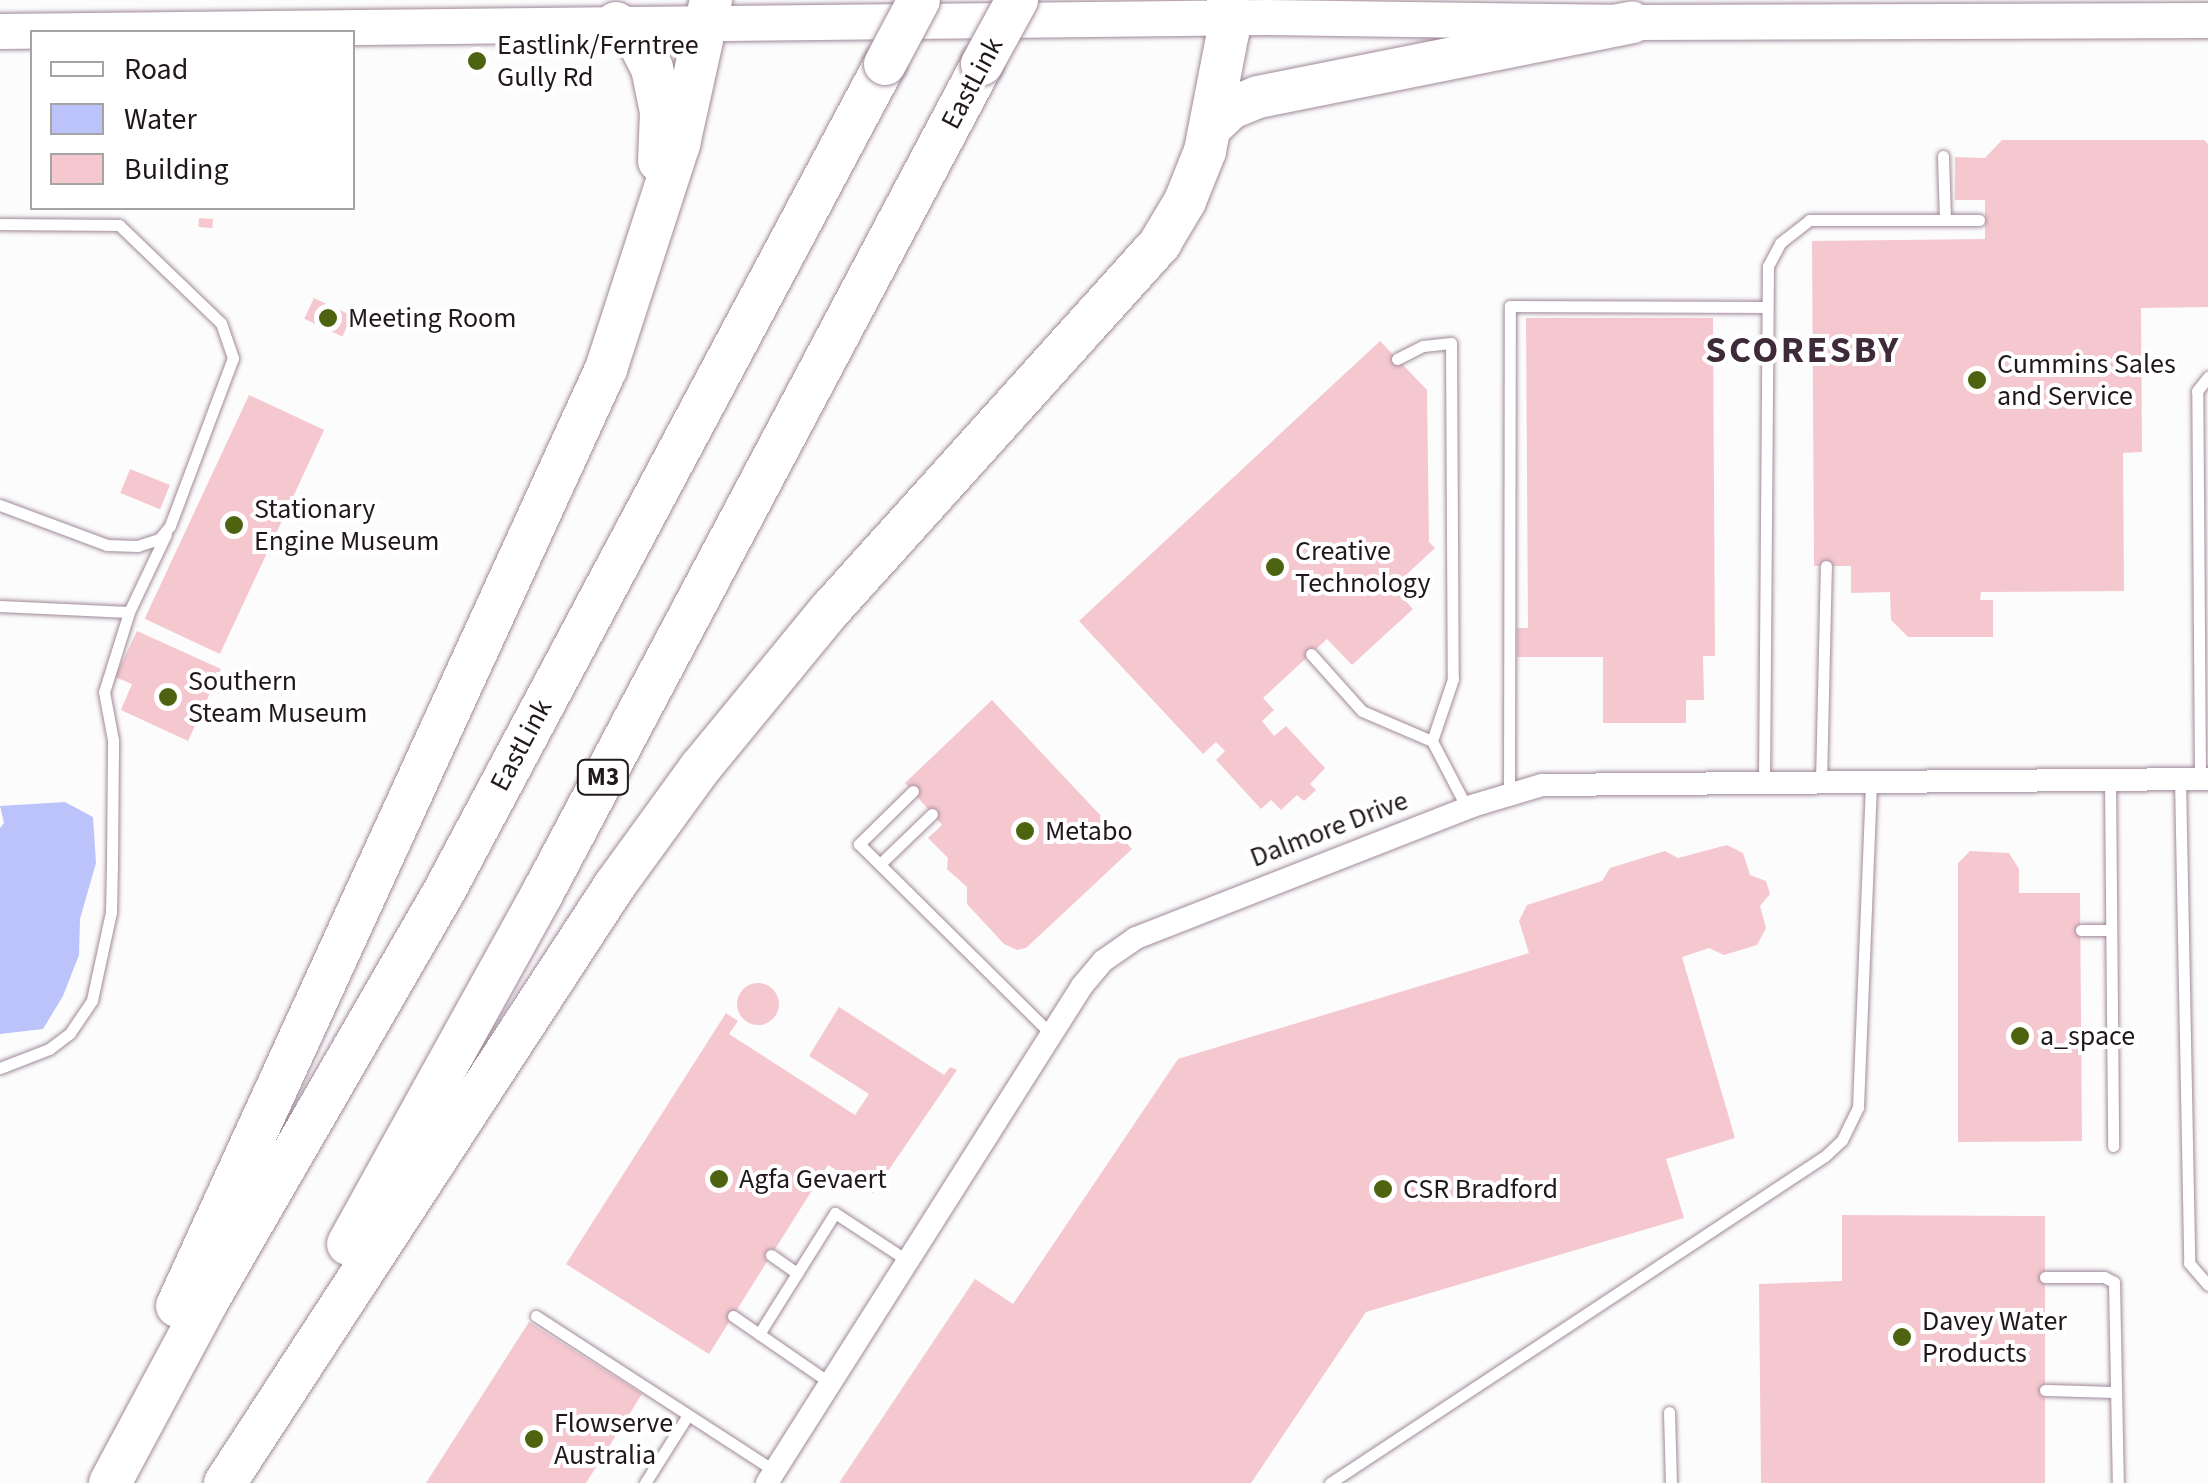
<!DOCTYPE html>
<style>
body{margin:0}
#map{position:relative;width:2208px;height:1483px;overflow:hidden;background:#fcfcfc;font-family:"Source Sans 3",sans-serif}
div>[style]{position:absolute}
.water>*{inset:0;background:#bcc3fa}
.building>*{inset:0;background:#f5c8d0;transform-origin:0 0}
.round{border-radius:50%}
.roads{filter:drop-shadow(0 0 2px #a1899a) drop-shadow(0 0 2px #a1899a)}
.service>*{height:11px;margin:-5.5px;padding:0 5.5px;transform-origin:5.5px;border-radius:5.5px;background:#fff}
.minor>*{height:22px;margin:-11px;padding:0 11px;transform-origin:11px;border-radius:11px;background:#fff}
.primary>*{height:35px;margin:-17.5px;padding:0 17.5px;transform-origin:17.5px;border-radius:17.5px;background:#fff}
.motorway>*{height:42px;margin:-21px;padding:0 21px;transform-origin:21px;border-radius:21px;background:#fff}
.bridges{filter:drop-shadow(0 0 2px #a1899a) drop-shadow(0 0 2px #a1899a)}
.motorway-bridge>*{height:42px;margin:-21px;padding:0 21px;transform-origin:21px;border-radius:21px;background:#fff}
.dots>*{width:28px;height:28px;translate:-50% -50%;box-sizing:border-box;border:5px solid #fff;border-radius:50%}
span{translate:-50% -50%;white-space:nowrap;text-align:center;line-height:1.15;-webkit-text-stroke:8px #fff;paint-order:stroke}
.shield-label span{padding:2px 8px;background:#fff;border:2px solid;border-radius:8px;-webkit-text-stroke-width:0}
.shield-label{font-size:25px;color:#21181e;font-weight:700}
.poi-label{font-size:28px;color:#21181e}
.left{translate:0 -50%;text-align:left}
.street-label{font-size:28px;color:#21181e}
.district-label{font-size:38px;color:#3e2a38;font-weight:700;letter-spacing:2.5px}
.legend{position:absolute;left:30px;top:30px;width:325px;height:180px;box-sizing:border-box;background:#fff;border:2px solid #a6a3a5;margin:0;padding:12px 18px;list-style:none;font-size:30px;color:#21181e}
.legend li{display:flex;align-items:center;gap:20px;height:50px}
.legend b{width:50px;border:2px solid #a6a3a5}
</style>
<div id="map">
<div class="water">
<div style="clip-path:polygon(65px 802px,93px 817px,96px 863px,80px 919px,79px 955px,63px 996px,43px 1029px,0 1034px,0 828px,4px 823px,0 806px)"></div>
</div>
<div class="building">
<div style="clip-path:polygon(2002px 140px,2204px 140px,2208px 144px,2208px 307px,2141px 308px,2142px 452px,2123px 453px,2124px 591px,1981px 592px,1980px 600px,1993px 600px,1993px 637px,1908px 637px,1891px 620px,1890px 592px,1851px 593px,1851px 566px,1814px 566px,1812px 241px,1985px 239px,1985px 200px,1955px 200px,1955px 157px,1985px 158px)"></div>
<div style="left:199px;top:218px;width:14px;height:9px;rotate:4deg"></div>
<div style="left:314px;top:298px;width:42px;height:23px;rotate:25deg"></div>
<div style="clip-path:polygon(1526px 318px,1713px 318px,1715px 656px,1703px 656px,1704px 700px,1686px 700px,1686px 723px,1603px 723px,1603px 657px,1517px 657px,1517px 628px,1528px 628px)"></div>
<div style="clip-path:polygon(1380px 341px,1427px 390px,1429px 542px,1435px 548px,1393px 587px,1413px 609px,1352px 665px,1327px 639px,1263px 698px,1274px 710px,1262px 721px,1274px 736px,1286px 726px,1325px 768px,1310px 784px,1316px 790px,1304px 801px,1297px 795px,1281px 810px,1271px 800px,1261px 809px,1216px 760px,1225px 751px,1216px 742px,1203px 754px,1079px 621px)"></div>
<div style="left:249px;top:395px;width:83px;height:247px;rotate:25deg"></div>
<div style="left:130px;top:469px;width:43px;height:26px;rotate:22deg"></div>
<div style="clip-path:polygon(137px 631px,221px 669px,188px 741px,121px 710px,132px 684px,115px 677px)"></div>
<div style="clip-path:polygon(992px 700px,1132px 849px,1026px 948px,1017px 950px,1004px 944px,967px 904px,967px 887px,947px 869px,948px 858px,928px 838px,942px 825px,905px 783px)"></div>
<div style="clip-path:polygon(1727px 845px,1743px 853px,1750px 875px,1766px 881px,1770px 894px,1760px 906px,1766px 928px,1757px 945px,1724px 955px,1709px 948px,1682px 957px,1735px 1138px,1666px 1159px,1684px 1218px,1366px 1312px,1251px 1483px,839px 1483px,975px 1279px,1013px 1304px,1178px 1059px,1529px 953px,1519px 921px,1527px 905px,1602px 881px,1610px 868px,1665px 851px,1678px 858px)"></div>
<div style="clip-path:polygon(1970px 851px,2009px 853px,2019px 869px,2019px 893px,2080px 893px,2082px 1141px,1958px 1142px,1958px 863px)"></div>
<div class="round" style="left:737px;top:983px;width:42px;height:42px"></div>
<div style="clip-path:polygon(839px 1007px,944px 1075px,950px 1067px,957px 1070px,873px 1193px,828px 1165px,709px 1354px,566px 1264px,726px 1013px,738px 1021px,729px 1034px,855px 1115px,869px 1094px,809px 1056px)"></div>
<div style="clip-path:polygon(1842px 1215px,2045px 1216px,2045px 1483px,1761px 1483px,1759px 1284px,1842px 1281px)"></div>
<div style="clip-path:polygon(529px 1322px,642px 1394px,586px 1483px,426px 1483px)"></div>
</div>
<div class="roads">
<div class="service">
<div style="left:1943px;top:156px;width:63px;rotate:88.2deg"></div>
<div style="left:0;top:224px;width:119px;rotate:0.5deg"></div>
<div style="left:119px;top:225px;width:141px;rotate:43.9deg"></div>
<div style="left:221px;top:323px;width:37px;rotate:71deg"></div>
<div style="left:233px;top:358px;width:179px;rotate:110.6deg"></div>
<div style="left:170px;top:526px;width:17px;rotate:130deg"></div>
<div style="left:159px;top:539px;width:22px;rotate:162deg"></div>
<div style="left:138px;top:546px;width:31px;rotate:-178deg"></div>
<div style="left:107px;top:545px;width:114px;rotate:-159.5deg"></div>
<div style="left:1397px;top:359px;width:29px;rotate:-27deg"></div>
<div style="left:1423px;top:346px;width:28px;rotate:-6deg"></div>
<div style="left:1451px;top:343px;width:336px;rotate:89.7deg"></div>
<div style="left:1453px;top:679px;width:65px;rotate:108.7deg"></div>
<div style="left:1432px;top:741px;width:76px;rotate:62.4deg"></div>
<div style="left:0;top:606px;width:129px;rotate:2.7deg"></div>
<div style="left:129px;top:612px;width:86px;rotate:-64.6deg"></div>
<div style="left:1311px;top:654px;width:76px;rotate:48.2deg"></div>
<div style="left:1362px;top:711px;width:76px;rotate:23.2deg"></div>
<div style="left:2180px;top:779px;width:484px;rotate:88.9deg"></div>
<div style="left:2189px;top:1263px;width:29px;rotate:49deg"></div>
<div style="left:2200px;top:779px;width:388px;rotate:-90.4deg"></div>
<div style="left:2197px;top:391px;width:18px;rotate:-52deg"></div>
<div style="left:2110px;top:780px;width:366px;rotate:89.5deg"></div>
<div style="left:1764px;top:782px;width:516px;rotate:-89.56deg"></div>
<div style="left:1768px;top:266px;width:26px;rotate:-62deg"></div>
<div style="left:1780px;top:243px;width:37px;rotate:-38deg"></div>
<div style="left:1809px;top:220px;width:170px"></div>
<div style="left:1821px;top:782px;width:216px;rotate:-88.7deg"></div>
<div style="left:913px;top:791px;width:76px;rotate:135.5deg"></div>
<div style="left:859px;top:844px;width:270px;rotate:44.7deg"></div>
<div style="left:1509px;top:793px;width:487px;rotate:-89.9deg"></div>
<div style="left:1510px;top:306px;width:256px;rotate:0.2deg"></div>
<div style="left:880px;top:864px;width:72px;rotate:-43.9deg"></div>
<div style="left:2081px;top:930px;width:30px"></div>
<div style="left:0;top:1068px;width:53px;rotate:-21.2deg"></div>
<div style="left:49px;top:1049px;width:26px;rotate:-37deg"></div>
<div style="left:70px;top:1033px;width:40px;rotate:-56deg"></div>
<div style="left:92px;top:1000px;width:90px;rotate:-77.8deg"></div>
<div style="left:111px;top:912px;width:48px;rotate:-88.8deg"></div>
<div style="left:112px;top:864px;width:124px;rotate:-89.5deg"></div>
<div style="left:113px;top:740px;width:49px;rotate:-100.6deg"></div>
<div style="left:104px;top:692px;width:84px;rotate:-72.6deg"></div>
<div style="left:771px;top:1255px;width:32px;rotate:35deg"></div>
<div style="left:2045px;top:1277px;width:59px"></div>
<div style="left:2104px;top:1277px;width:11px;rotate:27deg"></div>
<div style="left:2114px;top:1282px;width:201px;rotate:88.9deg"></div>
<div style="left:536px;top:1316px;width:285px;rotate:33deg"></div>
<div style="left:733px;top:1316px;width:118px;rotate:34.6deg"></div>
<div style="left:759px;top:1334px;width:143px;rotate:-57.9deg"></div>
<div style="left:835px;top:1213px;width:87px;rotate:33.3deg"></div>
<div style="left:2045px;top:1390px;width:71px;rotate:1.6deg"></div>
<div style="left:1669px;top:1412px;width:71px;rotate:88.4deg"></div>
<div style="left:645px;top:1483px;width:80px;rotate:-57.7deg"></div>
<div style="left:1330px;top:1483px;width:593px;rotate:-33.45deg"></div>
<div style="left:1825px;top:1156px;width:23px;rotate:-43deg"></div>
<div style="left:1842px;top:1140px;width:37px;rotate:-64deg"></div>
<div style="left:1858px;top:1107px;width:326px;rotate:-87.7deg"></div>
</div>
<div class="minor">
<div style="left:767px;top:1483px;width:588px;rotate:-57.63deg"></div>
<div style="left:1082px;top:986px;width:33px;rotate:-50deg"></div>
<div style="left:1103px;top:961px;width:40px;rotate:-34.9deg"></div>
<div style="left:1136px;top:938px;width:361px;rotate:-21.4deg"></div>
<div style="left:1472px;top:806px;width:73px;rotate:-16.7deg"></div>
<div style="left:1542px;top:785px;width:666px;rotate:-0.52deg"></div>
</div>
<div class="primary">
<div style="left:0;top:31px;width:1267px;rotate:-0.63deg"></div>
<div style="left:1267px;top:17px;width:365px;rotate:0.8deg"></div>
<div style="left:1632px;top:22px;width:576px;rotate:-0.2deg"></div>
</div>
<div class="motorway">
<div style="left:616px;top:23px;width:26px;rotate:37deg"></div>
<div style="left:637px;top:39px;width:33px;rotate:63deg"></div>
<div style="left:652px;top:68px;width:45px;rotate:78.4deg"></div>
<div style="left:661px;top:112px;width:49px;rotate:92.3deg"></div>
<div style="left:1210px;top:128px;width:29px;rotate:-44deg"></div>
<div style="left:1231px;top:108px;width:29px;rotate:-22deg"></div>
<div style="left:1258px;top:97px;width:381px;rotate:-11.3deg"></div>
<div style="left:348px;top:1244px;width:400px;rotate:-61deg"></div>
<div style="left:542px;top:894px;width:939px;rotate:-62.07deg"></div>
<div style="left:177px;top:1306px;width:1031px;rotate:-65.4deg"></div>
<div style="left:606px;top:369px;width:237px;rotate:-72deg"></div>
<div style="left:679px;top:144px;width:148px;rotate:-77.5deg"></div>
<div style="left:110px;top:1483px;width:205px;rotate:-61.8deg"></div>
<div style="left:207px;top:1302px;width:482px;rotate:-60deg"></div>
<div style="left:448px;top:884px;width:929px;rotate:-61.95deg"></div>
<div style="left:225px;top:1483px;width:714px;rotate:-56.89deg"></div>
<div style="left:615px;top:885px;width:145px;rotate:-54deg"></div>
<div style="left:700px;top:768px;width:205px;rotate:-50.6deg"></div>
<div style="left:830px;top:610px;width:494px;rotate:-48deg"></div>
<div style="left:1160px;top:243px;width:49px;rotate:-59.2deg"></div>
<div style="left:1185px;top:201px;width:54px;rotate:-68.2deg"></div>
<div style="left:1205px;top:151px;width:120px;rotate:-79deg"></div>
<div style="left:1228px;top:33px;width:33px;rotate:-90deg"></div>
</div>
</div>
<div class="bridges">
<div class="motorway-bridge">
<div style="left:885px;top:64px;width:72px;rotate:-62deg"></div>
<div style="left:982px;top:64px;width:73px;rotate:-61.3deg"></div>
</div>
</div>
<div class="dots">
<div style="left:477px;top:61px;background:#4e630f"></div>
<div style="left:328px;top:318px;background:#4e630f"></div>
<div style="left:1977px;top:380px;background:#4e630f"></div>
<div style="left:234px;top:525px;background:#4e630f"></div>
<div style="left:1275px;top:567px;background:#4e630f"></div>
<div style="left:168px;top:697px;background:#4e630f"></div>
<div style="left:1025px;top:831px;background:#4e630f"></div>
<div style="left:2020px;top:1036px;background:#4e630f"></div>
<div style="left:719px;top:1179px;background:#4e630f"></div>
<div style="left:1383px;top:1189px;background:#4e630f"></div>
<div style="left:1902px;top:1337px;background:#4e630f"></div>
<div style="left:534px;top:1439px;background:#4e630f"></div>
</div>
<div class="shield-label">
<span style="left:603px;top:777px">M3</span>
</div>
<div class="poi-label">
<span class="left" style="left:497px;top:61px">Eastlink/Ferntree<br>Gully Rd</span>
<span class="left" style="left:348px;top:318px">Meeting Room</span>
<span class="left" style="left:1997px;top:380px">Cummins Sales<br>and Service</span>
<span class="left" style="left:254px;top:525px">Stationary<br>Engine Museum</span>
<span class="left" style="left:1295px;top:567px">Creative<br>Technology</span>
<span class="left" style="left:188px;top:697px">Southern<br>Steam Museum</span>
<span class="left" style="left:1045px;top:831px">Metabo</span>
<span class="left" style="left:2040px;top:1036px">a_space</span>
<span class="left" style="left:739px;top:1179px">Agfa Gevaert</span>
<span class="left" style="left:1403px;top:1189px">CSR Bradford</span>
<span class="left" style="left:1922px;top:1337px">Davey Water<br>Products</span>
<span class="left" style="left:554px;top:1439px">Flowserve<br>Australia</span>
</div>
<div class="street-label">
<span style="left:972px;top:83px;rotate:-62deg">EastLink</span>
<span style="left:521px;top:745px;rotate:-62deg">EastLink</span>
<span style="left:1329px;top:829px;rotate:-21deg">Dalmore Drive</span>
</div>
<div class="district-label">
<span style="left:1803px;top:351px">SCORESBY</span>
</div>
<ul class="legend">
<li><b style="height:12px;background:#fff"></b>Road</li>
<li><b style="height:28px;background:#bcc3fa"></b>Water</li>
<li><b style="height:28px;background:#f5c8d0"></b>Building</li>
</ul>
</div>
